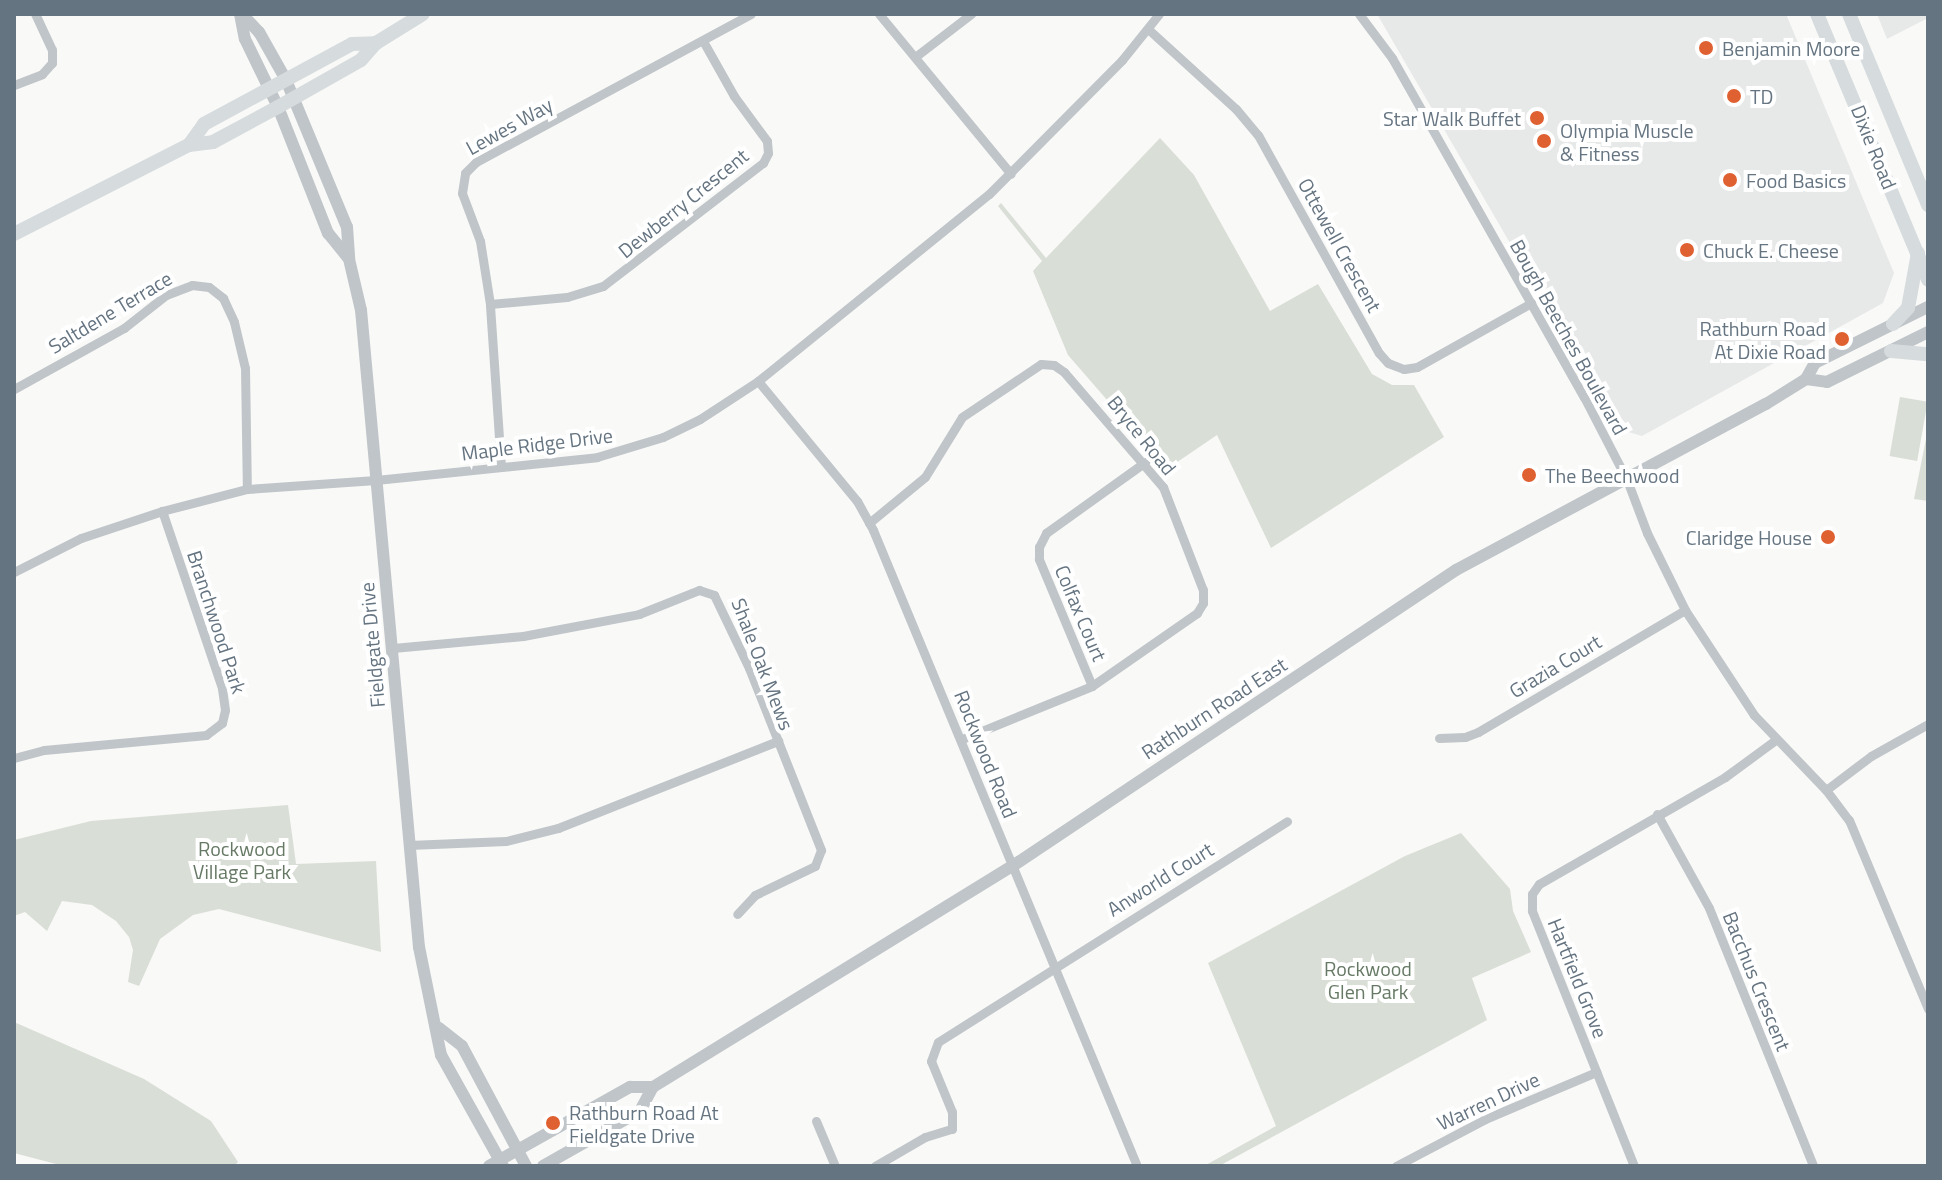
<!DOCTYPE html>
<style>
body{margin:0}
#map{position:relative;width:1942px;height:1180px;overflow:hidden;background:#f9f9f7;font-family:"Titillium Web",sans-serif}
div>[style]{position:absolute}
.built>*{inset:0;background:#e7e8e8}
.green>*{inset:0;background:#d9ded6;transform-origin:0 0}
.minor>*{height:9px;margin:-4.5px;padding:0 4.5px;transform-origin:4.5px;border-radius:4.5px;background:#c0c5c9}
.tertiary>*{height:12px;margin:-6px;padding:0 6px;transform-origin:6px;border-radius:6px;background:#c0c5c9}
.secondary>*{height:14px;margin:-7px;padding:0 7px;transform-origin:7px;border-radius:7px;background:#d6dbde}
.dots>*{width:22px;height:22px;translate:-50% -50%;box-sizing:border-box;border:4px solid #fff;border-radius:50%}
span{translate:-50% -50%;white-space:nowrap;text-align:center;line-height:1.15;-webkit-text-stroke:8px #fff;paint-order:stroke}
.poi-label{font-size:20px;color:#657481}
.left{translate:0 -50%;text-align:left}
.right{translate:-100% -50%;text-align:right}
.street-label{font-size:20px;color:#657481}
.park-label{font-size:20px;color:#667964}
.frame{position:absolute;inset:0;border:16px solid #657481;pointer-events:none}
</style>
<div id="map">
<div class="built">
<div style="clip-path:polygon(1377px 14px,1786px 14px,1894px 273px,1883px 303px,1642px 436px,1618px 429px)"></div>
<div style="clip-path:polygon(1877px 14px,1928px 14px,1928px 18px,1887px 39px)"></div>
</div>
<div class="green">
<div style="clip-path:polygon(1160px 138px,1194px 175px,1270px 311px,1318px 284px,1372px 374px,1392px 385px,1414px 385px,1444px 437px,1271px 548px,1217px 435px,1167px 469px,1068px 355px,1033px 271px,1042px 261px,998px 206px,1001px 203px,1046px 258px)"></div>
<div style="left:1900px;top:397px;width:28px;height:60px;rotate:10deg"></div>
<div style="clip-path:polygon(1926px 439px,1928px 440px,1928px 501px,1914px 499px)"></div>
<div style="clip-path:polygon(288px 805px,296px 864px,376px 861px,381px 952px,219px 909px,193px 915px,160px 939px,139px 986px,128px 982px,133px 950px,129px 937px,116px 921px,92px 905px,62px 901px,47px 931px,25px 912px,14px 916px,14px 840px,91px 821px)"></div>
<div style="clip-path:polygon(1461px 833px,1510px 889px,1513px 911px,1531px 952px,1472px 978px,1487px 1020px,1219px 1166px,1204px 1166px,1276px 1126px,1208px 963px,1405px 856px)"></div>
<div style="clip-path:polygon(14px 1022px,144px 1079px,211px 1121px,238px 1162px,234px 1166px,56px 1164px,14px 1153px)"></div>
</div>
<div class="minor">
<div style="left:879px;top:14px;width:207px;rotate:50.5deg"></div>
<div style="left:1359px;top:14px;width:55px;rotate:53.1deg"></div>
<div style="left:1392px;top:58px;width:390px;rotate:60.5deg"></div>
<div style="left:1584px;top:397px;width:93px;rotate:62.6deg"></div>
<div style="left:1627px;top:480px;width:57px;rotate:69.3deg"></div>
<div style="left:1647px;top:533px;width:86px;rotate:63.7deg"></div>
<div style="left:1685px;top:610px;width:126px;rotate:56.7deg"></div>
<div style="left:1754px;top:715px;width:104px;rotate:46.2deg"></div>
<div style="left:1826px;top:790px;width:38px;rotate:53deg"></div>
<div style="left:1849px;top:820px;width:205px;rotate:67.3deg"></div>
<div style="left:1148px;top:29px;width:119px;rotate:42.3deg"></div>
<div style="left:1236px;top:109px;width:34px;rotate:50deg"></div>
<div style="left:1258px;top:135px;width:249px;rotate:61deg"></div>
<div style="left:1379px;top:353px;width:13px;rotate:48deg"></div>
<div style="left:1388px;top:363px;width:17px;rotate:21deg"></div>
<div style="left:1404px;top:369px;width:13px;rotate:-9deg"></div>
<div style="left:1417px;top:367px;width:131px;rotate:-29.3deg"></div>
<div style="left:915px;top:57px;width:71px;rotate:-37.5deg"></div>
<div style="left:14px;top:85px;width:30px;rotate:-21deg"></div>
<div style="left:42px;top:74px;width:15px;rotate:-48deg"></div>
<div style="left:52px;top:63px;width:13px;rotate:-90deg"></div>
<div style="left:52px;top:50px;width:40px;rotate:-115deg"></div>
<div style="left:490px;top:304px;width:77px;rotate:-5.2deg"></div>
<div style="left:567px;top:297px;width:38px;rotate:-17deg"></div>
<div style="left:603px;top:286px;width:202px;rotate:-37.6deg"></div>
<div style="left:763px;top:163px;width:11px;rotate:-63deg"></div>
<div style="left:768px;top:153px;width:12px;rotate:-95deg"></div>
<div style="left:767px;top:141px;width:56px;rotate:-126.3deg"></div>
<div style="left:734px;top:96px;width:63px;rotate:-119.4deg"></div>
<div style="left:758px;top:381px;width:156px;rotate:50.5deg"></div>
<div style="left:857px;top:501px;width:33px;rotate:61deg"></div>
<div style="left:873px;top:530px;width:689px;rotate:67.46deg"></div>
<div style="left:14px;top:389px;width:126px;rotate:-29deg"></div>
<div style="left:124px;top:328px;width:53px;rotate:-38.2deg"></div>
<div style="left:166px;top:295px;width:28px;rotate:-21deg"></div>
<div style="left:192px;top:285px;width:17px;rotate:7deg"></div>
<div style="left:209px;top:287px;width:18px;rotate:38deg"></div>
<div style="left:223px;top:298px;width:26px;rotate:65deg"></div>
<div style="left:234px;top:322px;width:47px;rotate:76.6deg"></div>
<div style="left:245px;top:368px;width:121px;rotate:89.1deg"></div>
<div style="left:501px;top:467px;width:163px;rotate:-93.9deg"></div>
<div style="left:490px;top:304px;width:64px;rotate:-99deg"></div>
<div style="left:480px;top:241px;width:51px;rotate:-110.6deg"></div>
<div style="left:462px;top:193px;width:20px;rotate:-81deg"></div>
<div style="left:465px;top:173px;width:16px;rotate:-45deg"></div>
<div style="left:476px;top:162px;width:312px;rotate:-28.3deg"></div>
<div style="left:869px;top:523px;width:72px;rotate:-39.4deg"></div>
<div style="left:925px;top:477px;width:70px;rotate:-58.3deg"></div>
<div style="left:962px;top:417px;width:95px;rotate:-33.9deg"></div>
<div style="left:1041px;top:364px;width:13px;rotate:4deg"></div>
<div style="left:1054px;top:365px;width:12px;rotate:35deg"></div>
<div style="left:1064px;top:372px;width:152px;rotate:49.3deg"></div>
<div style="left:1163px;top:487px;width:110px;rotate:68.8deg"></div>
<div style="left:1203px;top:590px;width:13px;rotate:90deg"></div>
<div style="left:1203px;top:603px;width:12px;rotate:121deg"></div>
<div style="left:1197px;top:613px;width:128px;rotate:145.2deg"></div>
<div style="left:1092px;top:686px;width:140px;rotate:157.8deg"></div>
<div style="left:14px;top:572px;width:75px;rotate:-26.9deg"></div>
<div style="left:81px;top:538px;width:85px;rotate:-18.4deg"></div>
<div style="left:162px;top:511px;width:88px;rotate:-14.5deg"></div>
<div style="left:247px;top:489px;width:129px;rotate:-4deg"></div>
<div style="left:376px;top:480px;width:222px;rotate:-5.9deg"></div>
<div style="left:597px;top:457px;width:69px;rotate:-16.9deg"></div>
<div style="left:663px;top:437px;width:41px;rotate:-25.9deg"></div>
<div style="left:700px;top:419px;width:69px;rotate:-33.2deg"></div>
<div style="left:758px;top:381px;width:297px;rotate:-39deg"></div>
<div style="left:989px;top:194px;width:189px;rotate:-45.2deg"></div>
<div style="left:1122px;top:60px;width:59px;rotate:-51.2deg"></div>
<div style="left:393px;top:648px;width:131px;rotate:-5.3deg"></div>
<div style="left:523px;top:636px;width:118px;rotate:-10.7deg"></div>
<div style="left:639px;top:614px;width:65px;rotate:-21.8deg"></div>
<div style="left:699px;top:590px;width:16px;rotate:18deg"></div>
<div style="left:714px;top:595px;width:81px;rotate:64.4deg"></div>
<div style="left:749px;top:668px;width:196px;rotate:68.4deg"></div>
<div style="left:821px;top:850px;width:17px;rotate:111deg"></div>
<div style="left:815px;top:866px;width:67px;rotate:154.2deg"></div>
<div style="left:755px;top:895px;width:26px;rotate:133deg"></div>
<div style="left:1092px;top:686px;width:138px;rotate:-112.7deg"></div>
<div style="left:1039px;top:559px;width:12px;rotate:-90deg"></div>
<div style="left:1039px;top:547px;width:16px;rotate:-63deg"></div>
<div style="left:1046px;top:533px;width:122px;rotate:-35.6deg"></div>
<div style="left:1439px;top:738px;width:26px;rotate:-2deg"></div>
<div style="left:1465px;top:737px;width:14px;rotate:-21deg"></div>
<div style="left:1478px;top:732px;width:240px;rotate:-30.5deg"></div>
<div style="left:14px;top:758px;width:31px;rotate:-15deg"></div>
<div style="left:44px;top:750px;width:163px;rotate:-5.3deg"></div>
<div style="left:206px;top:735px;width:20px;rotate:-37deg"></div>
<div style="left:222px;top:723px;width:13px;rotate:-77deg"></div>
<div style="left:225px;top:710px;width:22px;rotate:-98deg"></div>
<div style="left:222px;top:688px;width:187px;rotate:-108.7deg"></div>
<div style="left:1826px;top:790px;width:56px;rotate:-37.1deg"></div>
<div style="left:1871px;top:756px;width:65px;rotate:-29.3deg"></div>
<div style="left:1657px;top:814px;width:107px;rotate:61deg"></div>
<div style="left:1709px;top:908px;width:278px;rotate:68deg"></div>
<div style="left:409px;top:845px;width:97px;rotate:-2.4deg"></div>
<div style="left:506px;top:841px;width:54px;rotate:-14deg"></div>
<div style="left:558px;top:828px;width:237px;rotate:-21.6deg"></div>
<div style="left:816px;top:1121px;width:49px;rotate:67.1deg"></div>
<div style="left:875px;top:1166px;width:58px;rotate:-30.1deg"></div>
<div style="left:925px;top:1137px;width:28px;rotate:-17deg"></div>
<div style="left:952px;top:1129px;width:17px;rotate:-90deg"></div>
<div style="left:952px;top:1112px;width:55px;rotate:-112.4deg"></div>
<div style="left:931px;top:1061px;width:20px;rotate:-70deg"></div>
<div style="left:938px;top:1042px;width:413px;rotate:-32.3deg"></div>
<div style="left:1396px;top:1166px;width:101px;rotate:-27.8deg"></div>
<div style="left:1485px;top:1119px;width:121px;rotate:-22.9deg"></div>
<div style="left:1634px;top:1166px;width:275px;rotate:-111.8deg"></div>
<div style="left:1532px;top:911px;width:17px;rotate:-90deg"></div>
<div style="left:1532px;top:894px;width:12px;rotate:-55deg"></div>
<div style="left:1539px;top:884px;width:215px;rotate:-29.9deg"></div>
<div style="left:1725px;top:777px;width:64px;rotate:-36.2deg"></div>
</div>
<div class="tertiary">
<div style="left:240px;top:14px;width:25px;rotate:79deg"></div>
<div style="left:245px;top:39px;width:76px;rotate:64.1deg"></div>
<div style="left:278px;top:107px;width:136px;rotate:68.4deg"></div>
<div style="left:328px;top:233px;width:32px;rotate:51deg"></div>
<div style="left:242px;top:14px;width:25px;rotate:47deg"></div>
<div style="left:259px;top:32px;width:55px;rotate:60.6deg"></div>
<div style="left:286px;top:80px;width:159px;rotate:67.5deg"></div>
<div style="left:347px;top:227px;width:32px;rotate:86deg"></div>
<div style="left:349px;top:259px;width:52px;rotate:76.8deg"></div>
<div style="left:361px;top:310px;width:640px;rotate:84.8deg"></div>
<div style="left:419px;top:947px;width:110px;rotate:78.5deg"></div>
<div style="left:441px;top:1055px;width:127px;rotate:60.8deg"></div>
<div style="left:1806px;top:379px;width:21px;rotate:8deg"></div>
<div style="left:1827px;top:382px;width:113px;rotate:-26.3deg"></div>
<div style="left:439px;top:1028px;width:29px;rotate:38deg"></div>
<div style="left:462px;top:1046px;width:136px;rotate:61.9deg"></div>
<div style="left:489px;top:1166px;width:162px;rotate:-29.3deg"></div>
<div style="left:630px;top:1087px;width:23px"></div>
<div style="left:543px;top:1166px;width:112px;rotate:-29.6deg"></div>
<div style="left:640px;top:1111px;width:27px;rotate:-62deg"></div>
<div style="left:653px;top:1087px;width:420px;rotate:-31.6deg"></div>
<div style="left:1011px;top:867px;width:535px;rotate:-33.72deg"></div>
<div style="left:1456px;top:570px;width:352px;rotate:-28.2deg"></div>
<div style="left:1766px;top:404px;width:47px;rotate:-32deg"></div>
<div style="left:1806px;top:379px;width:18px;rotate:-61deg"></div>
<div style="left:1815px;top:363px;width:126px;rotate:-26.4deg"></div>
</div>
<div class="secondary">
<div style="left:1817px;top:14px;width:288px;rotate:67.3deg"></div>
<div style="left:1849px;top:14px;width:207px;rotate:67.5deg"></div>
<div style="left:189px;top:145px;width:26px;rotate:-54deg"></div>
<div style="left:204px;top:124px;width:168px;rotate:-28.4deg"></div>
<div style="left:352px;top:44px;width:24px;rotate:-2deg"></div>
<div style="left:14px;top:234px;width:196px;rotate:-27deg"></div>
<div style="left:189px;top:145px;width:24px;rotate:-7deg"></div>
<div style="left:213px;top:142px;width:74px;rotate:-28.3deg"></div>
<div style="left:278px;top:107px;width:95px;rotate:-29.5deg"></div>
<div style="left:361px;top:60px;width:23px;rotate:-49deg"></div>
<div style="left:376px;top:43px;width:55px;rotate:-31.7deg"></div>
<div style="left:1893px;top:324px;width:22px;rotate:-47deg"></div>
<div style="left:1908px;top:308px;width:56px;rotate:-79.7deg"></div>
<div style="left:1891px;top:351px;width:37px;rotate:5deg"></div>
</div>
<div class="dots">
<div style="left:1706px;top:48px;background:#df6031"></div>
<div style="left:1734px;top:96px;background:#df6031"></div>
<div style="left:1537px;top:118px;background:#df6031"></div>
<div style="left:1544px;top:141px;background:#df6031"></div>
<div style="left:1730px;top:180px;background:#df6031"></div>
<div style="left:1687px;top:250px;background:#df6031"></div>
<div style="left:1842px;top:339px;background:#df6031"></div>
<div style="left:1529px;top:475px;background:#df6031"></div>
<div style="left:1828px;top:537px;background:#df6031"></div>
<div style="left:553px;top:1123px;background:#df6031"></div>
</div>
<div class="poi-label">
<span class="left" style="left:1722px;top:48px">Benjamin Moore</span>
<span class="left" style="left:1750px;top:96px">TD</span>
<span class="right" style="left:1521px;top:118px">Star Walk Buffet</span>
<span class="left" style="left:1560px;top:142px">Olympia Muscle<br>&amp; Fitness</span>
<span class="left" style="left:1746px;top:180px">Food Basics</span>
<span class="left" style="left:1703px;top:250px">Chuck E. Cheese</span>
<span class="right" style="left:1826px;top:340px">Rathburn Road<br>At Dixie Road</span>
<span class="left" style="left:1545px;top:475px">The Beechwood</span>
<span class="right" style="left:1812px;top:537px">Claridge House</span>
<span class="left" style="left:569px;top:1124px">Rathburn Road At<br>Fieldgate Drive</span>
</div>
<div class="street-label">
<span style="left:509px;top:126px;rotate:-29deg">Lewes Way</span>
<span style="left:1874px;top:147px;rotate:68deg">Dixie Road</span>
<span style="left:683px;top:203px;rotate:-39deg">Dewberry Crescent</span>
<span style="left:1340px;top:245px;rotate:61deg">Ottewell Crescent</span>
<span style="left:110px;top:312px;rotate:-31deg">Saltdene Terrace</span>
<span style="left:1569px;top:337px;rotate:61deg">Bough Beeches Boulevard</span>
<span style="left:1142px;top:435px;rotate:51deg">Bryce Road</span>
<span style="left:537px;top:444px;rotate:-7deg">Maple Ridge Drive</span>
<span style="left:1081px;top:613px;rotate:67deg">Colfax Court</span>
<span style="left:217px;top:622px;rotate:72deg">Branchwood Park</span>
<span style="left:372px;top:645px;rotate:-95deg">Fieldgate Drive</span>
<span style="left:763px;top:664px;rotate:69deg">Shale Oak Mews</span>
<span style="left:1555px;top:666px;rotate:-31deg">Grazia Court</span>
<span style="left:1214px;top:708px;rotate:-33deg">Rathburn Road East</span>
<span style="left:986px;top:754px;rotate:68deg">Rockwood Road</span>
<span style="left:1160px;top:879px;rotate:-32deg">Anworld Court</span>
<span style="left:1578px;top:978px;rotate:68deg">Hartfield Grove</span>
<span style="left:1757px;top:981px;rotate:68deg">Bacchus Crescent</span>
<span style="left:1488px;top:1101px;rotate:-25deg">Warren Drive</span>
</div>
<div class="park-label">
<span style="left:242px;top:860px">Rockwood<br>Village Park</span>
<span style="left:1368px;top:980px">Rockwood<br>Glen Park</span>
</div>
<div class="frame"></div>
</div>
